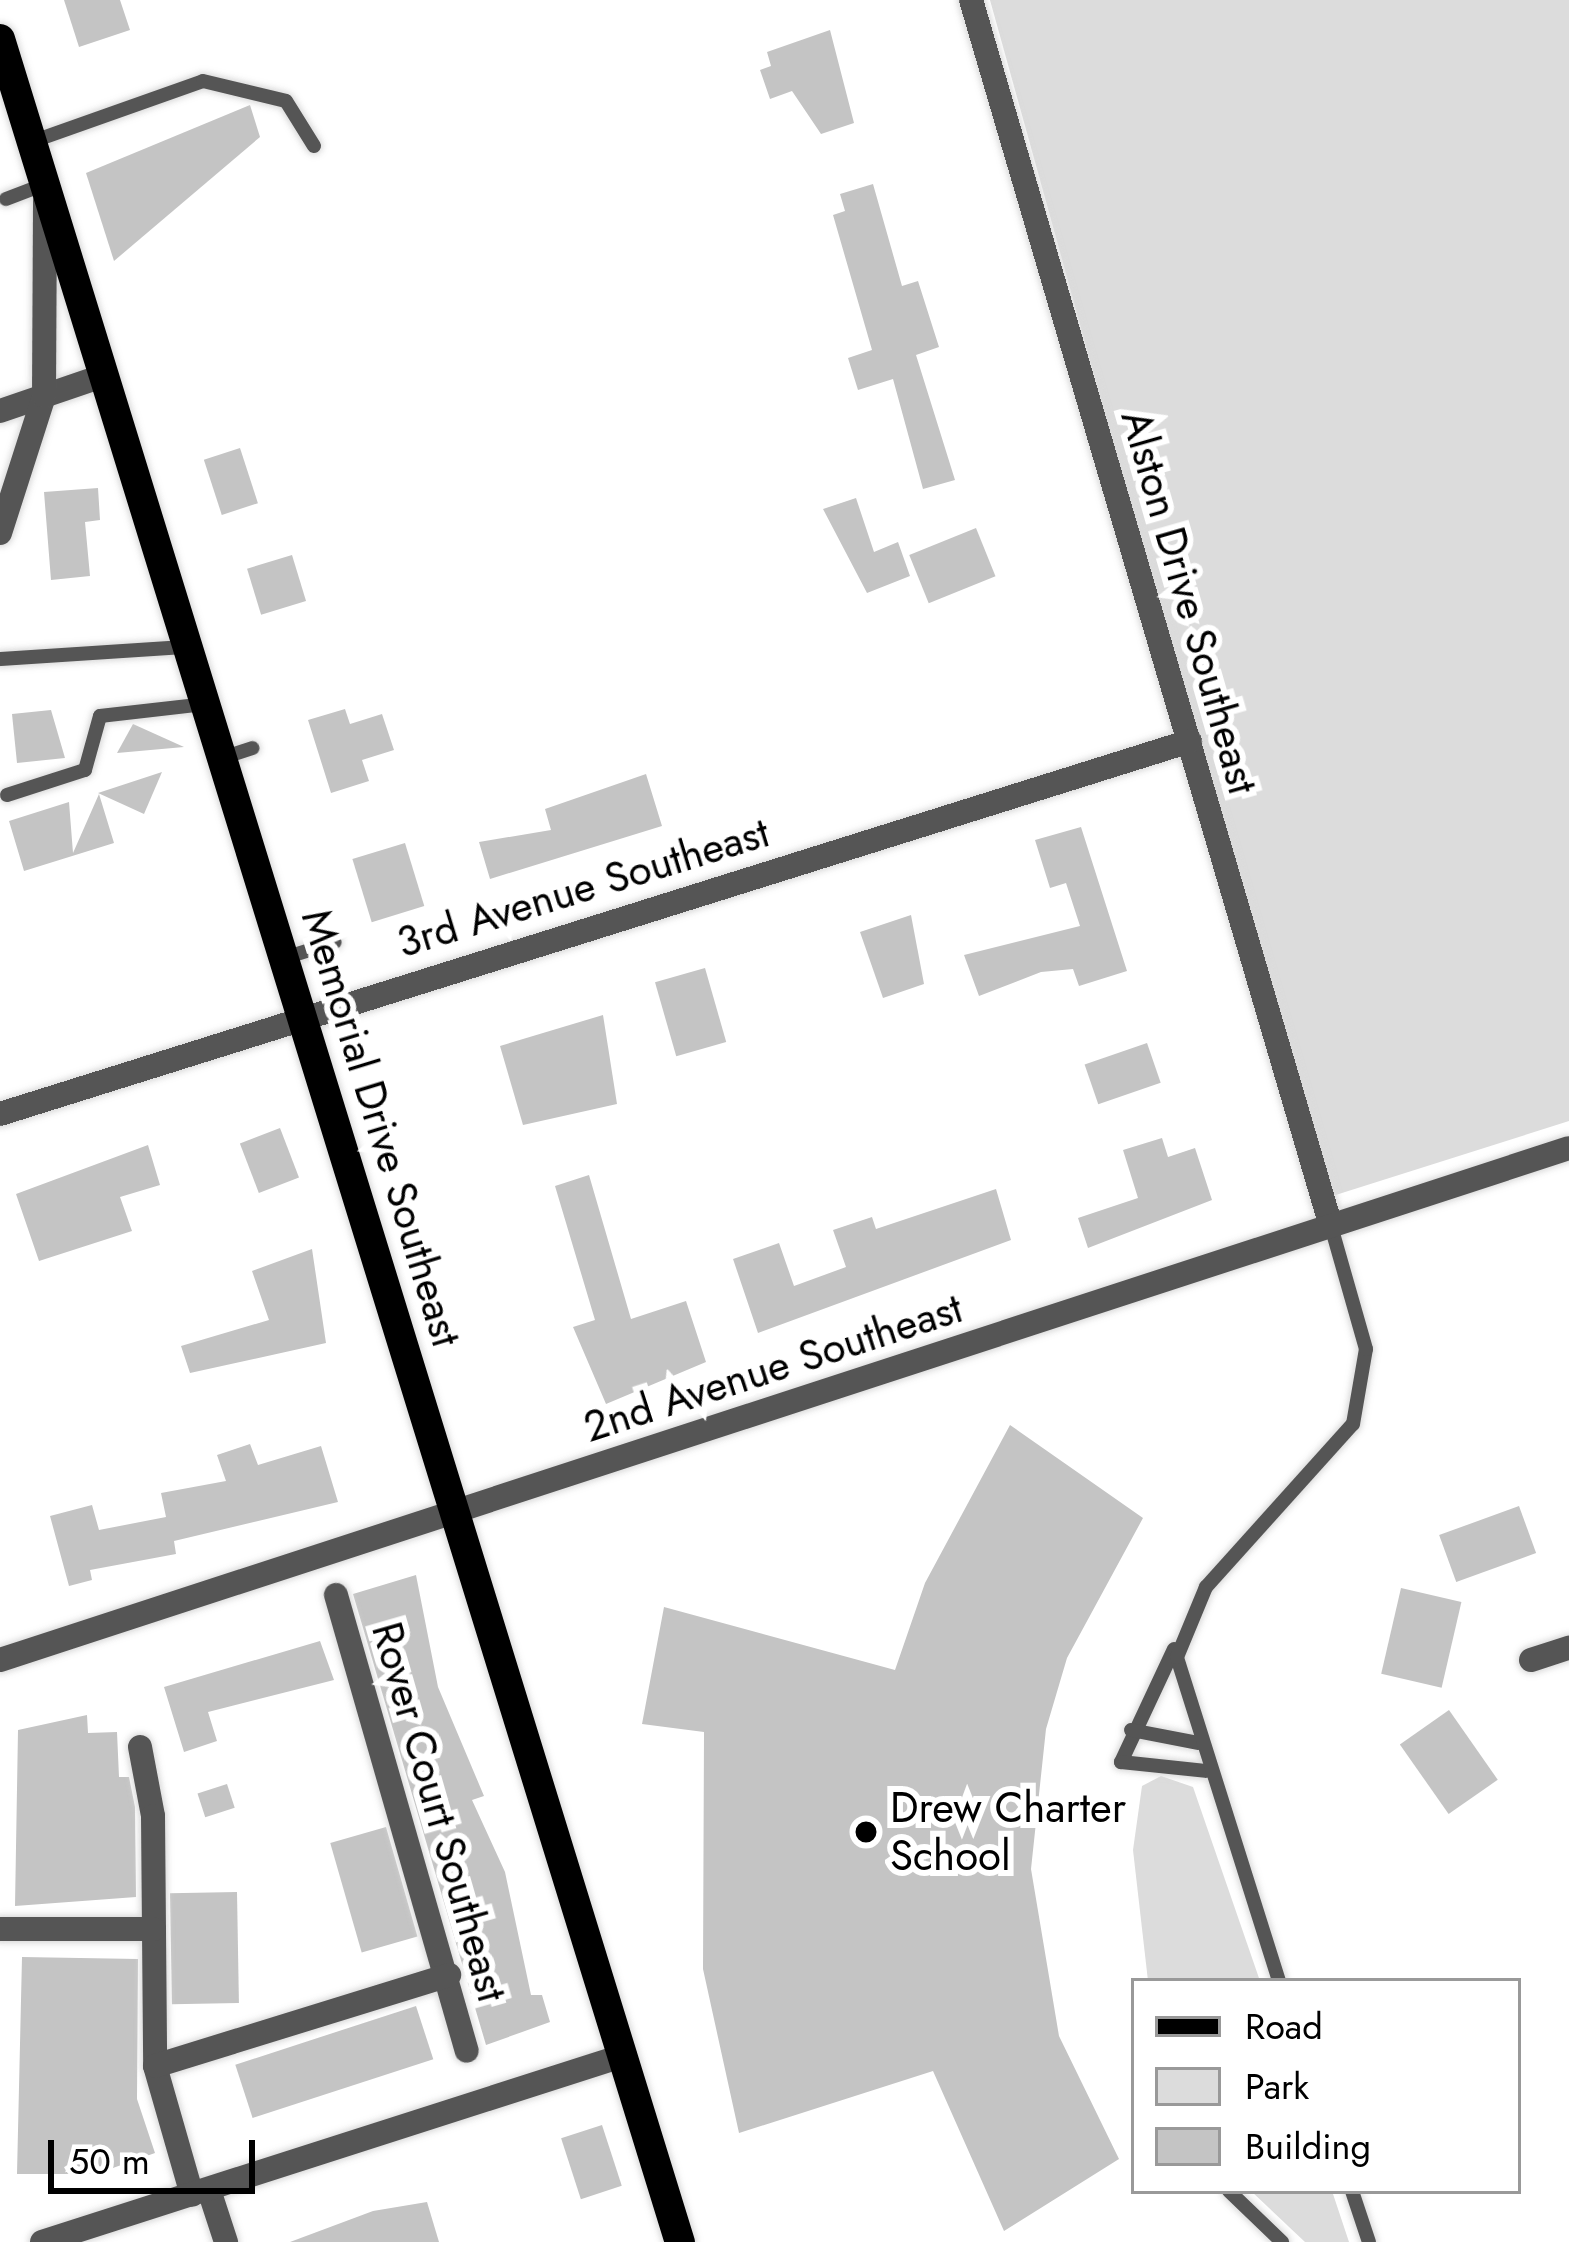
<!DOCTYPE html>
<style>
body{margin:0}
#map{position:relative;width:1569px;height:2242px;overflow:hidden;background:#fff;font-family:Jost,sans-serif}
div>[style]{position:absolute}
.green>*{inset:0;background:#dcdcdc}
.building>*{inset:0;background:#c4c4c4;transform-origin:0 0}
.roads{filter:drop-shadow(0 0 3px #dbdbdb) drop-shadow(0 0 3px #dbdbdb)}
.service>*{height:14px;margin:-7px;padding:0 7px;transform-origin:7px;border-radius:7px;background:#555}
.minor>*{height:24px;margin:-12px;padding:0 12px;transform-origin:12px;border-radius:12px;background:#555}
.tertiary>*{height:24px;margin:-12px;padding:0 12px;transform-origin:12px;border-radius:12px;background:#555}
.primary>*{height:30px;margin:-15px;padding:0 15px;transform-origin:15px;border-radius:15px;background:#000}
.dots>*{width:33px;height:33px;translate:-50% -50%;box-sizing:border-box;border:6px solid #fff;border-radius:50%}
span{translate:-50% -50%;white-space:nowrap;text-align:center;line-height:1.15;-webkit-text-stroke:12px #fff;paint-order:stroke}
.street-label{font-size:42px;color:#000}
.poi-label{font-size:42px;color:#000}
.left{translate:0 -50%;text-align:left}
.legend{position:absolute;left:1131px;top:1978px;width:390px;height:216px;box-sizing:border-box;background:#fff;border:3px solid #999;margin:0;padding:15px 21px;list-style:none;font-size:36px;color:#000}
.legend li{display:flex;align-items:center;gap:24px;height:60px}
.legend b{width:60px;border:3px solid #999}
.scale{position:absolute;left:48px;top:2140px;width:207px;height:54px;box-sizing:border-box;border:6px solid #000;border-top:0;padding-left:15px;font-size:36px;line-height:42px;white-space:nowrap;color:#000;-webkit-text-stroke:9px #fff;paint-order:stroke}
</style>
<div id="map">
<div class="green">
<div style="clip-path:polygon(990px 0,1569px 0,1569px 1121px,1323px 1199px)"></div>
<div style="clip-path:polygon(1161px 1776px,1193px 1787px,1260px 1981px,1148px 1981px,1133px 1850px,1142px 1786px)"></div>
<div style="clip-path:polygon(1251px 2191px,1332px 2191px,1349px 2242px,1305px 2242px)"></div>
</div>
<div class="building">
<div style="clip-path:polygon(64px 0,120px 0,130px 30px,79px 47px)"></div>
<div style="clip-path:polygon(830px 30px,854px 123px,821px 134px,792px 91px,770px 99px,760px 70px,771px 66px,767px 52px)"></div>
<div style="clip-path:polygon(250px 105px,260px 137px,114px 261px,86px 173px)"></div>
<div style="clip-path:polygon(873px 184px,902px 286px,918px 281px,939px 347px,916px 355px,955px 480px,923px 489px,893px 379px,858px 390px,848px 358px,872px 350px,833px 215px,845px 211px,840px 194px)"></div>
<div style="left:240px;top:448px;width:58px;height:38px;rotate:72deg"></div>
<div style="clip-path:polygon(98px 488px,100px 520px,85px 522px,90px 576px,51px 580px,44px 492px)"></div>
<div style="clip-path:polygon(856px 498px,874px 552px,898px 542px,910px 576px,867px 593px,823px 509px)"></div>
<div style="left:976px;top:528px;width:52px;height:72px;rotate:68deg"></div>
<div style="left:292px;top:555px;width:48px;height:47px;rotate:73deg"></div>
<div style="clip-path:polygon(345px 709px,350px 724px,382px 714px,394px 750px,362px 760px,369px 781px,331px 793px,308px 720px)"></div>
<div style="clip-path:polygon(51px 710px,65px 758px,17px 763px,12px 714px)"></div>
<div style="clip-path:polygon(133px 724px,184px 747px,117px 753px)"></div>
<div style="clip-path:polygon(162px 772px,144px 814px,98px 793px)"></div>
<div style="clip-path:polygon(646px 774px,662px 826px,490px 879px,479px 842px,551px 830px,545px 809px)"></div>
<div style="clip-path:polygon(99px 794px,114px 843px,24px 871px,9px 821px,69px 802px,73px 853px)"></div>
<div style="clip-path:polygon(1081px 827px,1127px 971px,1079px 986px,1073px 969px,1041px 972px,979px 996px,964px 955px,1080px 926px,1066px 883px,1050px 888px,1035px 840px)"></div>
<div style="left:405px;top:843px;width:66px;height:55px;rotate:73deg"></div>
<div style="clip-path:polygon(911px 915px,924px 984px,883px 998px,860px 932px)"></div>
<div style="left:705px;top:968px;width:77px;height:52px;rotate:74deg"></div>
<div style="clip-path:polygon(603px 1015px,617px 1104px,523px 1125px,500px 1046px)"></div>
<div style="left:1147px;top:1043px;width:42px;height:66px;rotate:71deg"></div>
<div style="left:280px;top:1128px;width:53px;height:43px;rotate:69deg"></div>
<div style="clip-path:polygon(1162px 1138px,1168px 1157px,1195px 1148px,1212px 1200px,1088px 1248px,1078px 1218px,1138px 1198px,1123px 1150px)"></div>
<div style="clip-path:polygon(148px 1145px,160px 1185px,120px 1197px,132px 1231px,39px 1261px,16px 1194px)"></div>
<div style="clip-path:polygon(589px 1175px,631px 1319px,686px 1301px,706px 1362px,606px 1404px,573px 1327px,595px 1320px,555px 1186px)"></div>
<div style="clip-path:polygon(996px 1189px,1011px 1240px,758px 1333px,733px 1259px,779px 1243px,794px 1286px,846px 1267px,833px 1230px,872px 1217px,876px 1229px)"></div>
<div style="clip-path:polygon(312px 1249px,326px 1343px,190px 1373px,181px 1346px,269px 1320px,252px 1271px)"></div>
<div style="clip-path:polygon(1010px 1425px,1143px 1518px,1067px 1658px,1046px 1729px,1031px 1869px,1059px 2036px,1119px 2159px,1004px 2231px,933px 2071px,739px 2133px,703px 1969px,704px 1732px,642px 1724px,664px 1607px,895px 1670px,925px 1583px)"></div>
<div style="clip-path:polygon(250px 1444px,258px 1465px,321px 1446px,338px 1502px,174px 1541px,176px 1554px,90px 1570px,92px 1580px,69px 1586px,50px 1516px,92px 1505px,99px 1530px,166px 1517px,161px 1493px,226px 1481px,217px 1455px)"></div>
<div style="left:1519px;top:1506px;width:50px;height:85px;rotate:70deg"></div>
<div style="clip-path:polygon(416px 1575px,438px 1687px,484px 1796px,472px 1800px,505px 1872px,531px 1995px,542px 1995px,550px 2022px,486px 2045px,353px 1594px)"></div>
<div style="left:1401px;top:1588px;width:62px;height:88px;rotate:13deg"></div>
<div style="clip-path:polygon(320px 1641px,334px 1680px,208px 1712px,217px 1741px,184px 1752px,164px 1687px)"></div>
<div style="left:1449px;top:1710px;width:85px;height:60px;rotate:55deg"></div>
<div style="clip-path:polygon(87px 1715px,88px 1733px,117px 1732px,119px 1777px,129px 1777px,135px 1807px,136px 1897px,15px 1906px,18px 1730px)"></div>
<div style="left:227px;top:1784px;width:25px;height:31px;rotate:72deg"></div>
<div style="left:386px;top:1827px;width:114px;height:58px;rotate:74deg"></div>
<div style="left:237px;top:1892px;width:111px;height:67px;rotate:89deg"></div>
<div style="clip-path:polygon(22px 1957px,138px 1959px,137px 2099px,155px 2153px,96px 2174px,17px 2174px)"></div>
<div style="left:416px;top:2006px;width:56px;height:190px;rotate:72deg"></div>
<div style="left:602px;top:2125px;width:64px;height:43px;rotate:72deg"></div>
<div style="clip-path:polygon(427px 2202px,439px 2242px,290px 2242px,373px 2211px)"></div>
</div>
<div class="roads">
<div class="service">
<div style="left:31px;top:142px;width:182px;rotate:-19.5deg"></div>
<div style="left:203px;top:81px;width:85px;rotate:13.5deg"></div>
<div style="left:286px;top:101px;width:53px;rotate:58.1deg"></div>
<div style="left:6px;top:199px;width:42px;rotate:-21deg"></div>
<div style="left:0;top:659px;width:185px;rotate:-3.7deg"></div>
<div style="left:222px;top:758px;width:32px;rotate:-18deg"></div>
<div style="left:7px;top:795px;width:82px;rotate:-17.8deg"></div>
<div style="left:85px;top:770px;width:56px;rotate:-74.5deg"></div>
<div style="left:100px;top:716px;width:107px;rotate:-6.5deg"></div>
<div style="left:284px;top:958px;width:53px;rotate:-17.4deg"></div>
<div style="left:1174px;top:1649px;width:125px;rotate:115.1deg"></div>
<div style="left:1121px;top:1762px;width:85px;rotate:6deg"></div>
<div style="left:1131px;top:1730px;width:68px;rotate:11deg"></div>
<div style="left:1279px;top:1981px;width:340px;rotate:-107.5deg"></div>
<div style="left:1177px;top:1657px;width:76px;rotate:-67.5deg"></div>
<div style="left:1206px;top:1587px;width:219px;rotate:-48deg"></div>
<div style="left:1353px;top:1424px;width:76px;rotate:-80.2deg"></div>
<div style="left:1366px;top:1349px;width:128px;rotate:-105.9deg"></div>
<div style="left:1229px;top:2191px;width:74px;rotate:43.9deg"></div>
<div style="left:1352px;top:2191px;width:54px;rotate:71.6deg"></div>
</div>
<div class="minor">
<div style="left:971px;top:0;width:1278px;rotate:73.64deg"></div>
<div style="left:0;top:411px;width:111px;rotate:-18.9deg"></div>
<div style="left:0;top:533px;width:144px;rotate:-72.2deg"></div>
<div style="left:44px;top:396px;width:195px;rotate:-89.7deg"></div>
<div style="left:0;top:1114px;width:1247px;rotate:-17.4deg"></div>
<div style="left:336px;top:1595px;width:474px;rotate:74deg"></div>
<div style="left:1531px;top:1660px;width:40px;rotate:-18deg"></div>
<div style="left:140px;top:1747px;width:70px;rotate:79.3deg"></div>
<div style="left:153px;top:1816px;width:250px;rotate:89.5deg"></div>
<div style="left:155px;top:2066px;width:134px;rotate:74deg"></div>
<div style="left:0;top:1929px;width:154px"></div>
<div style="left:155px;top:2066px;width:308px;rotate:-17.2deg"></div>
<div style="left:209px;top:2190px;width:55px;rotate:71.9deg"></div>
<div style="left:42px;top:2242px;width:612px;rotate:-17.78deg"></div>
</div>
<div class="tertiary">
<div style="left:0;top:1660px;width:1650px;rotate:-18.07deg"></div>
</div>
<div class="primary">
<div style="left:0;top:39px;width:2306px;rotate:72.85deg"></div>
</div>
</div>
<div class="dots">
<div style="left:866px;top:1832px;background:#000"></div>
</div>
<div class="street-label">
<span style="left:1189px;top:602px;rotate:74deg">Alston Drive Southeast</span>
<span style="left:583px;top:888px;rotate:-17deg">3rd Avenue Southeast</span>
<span style="left:381px;top:1128px;rotate:73deg">Memorial Drive Southeast</span>
<span style="left:773px;top:1368px;rotate:-18deg">2nd Avenue Southeast</span>
<span style="left:439px;top:1812px;rotate:74deg">Rover Court Southeast</span>
</div>
<div class="poi-label">
<span class="left" style="left:890px;top:1832px">Drew Charter<br>School</span>
</div>
<ul class="legend">
<li><b style="height:15px;background:#000"></b>Road</li>
<li><b style="height:33px;background:#dcdcdc"></b>Park</li>
<li><b style="height:33px;background:#c4c4c4"></b>Building</li>
</ul>
<div class="scale">50 m</div>
</div>
